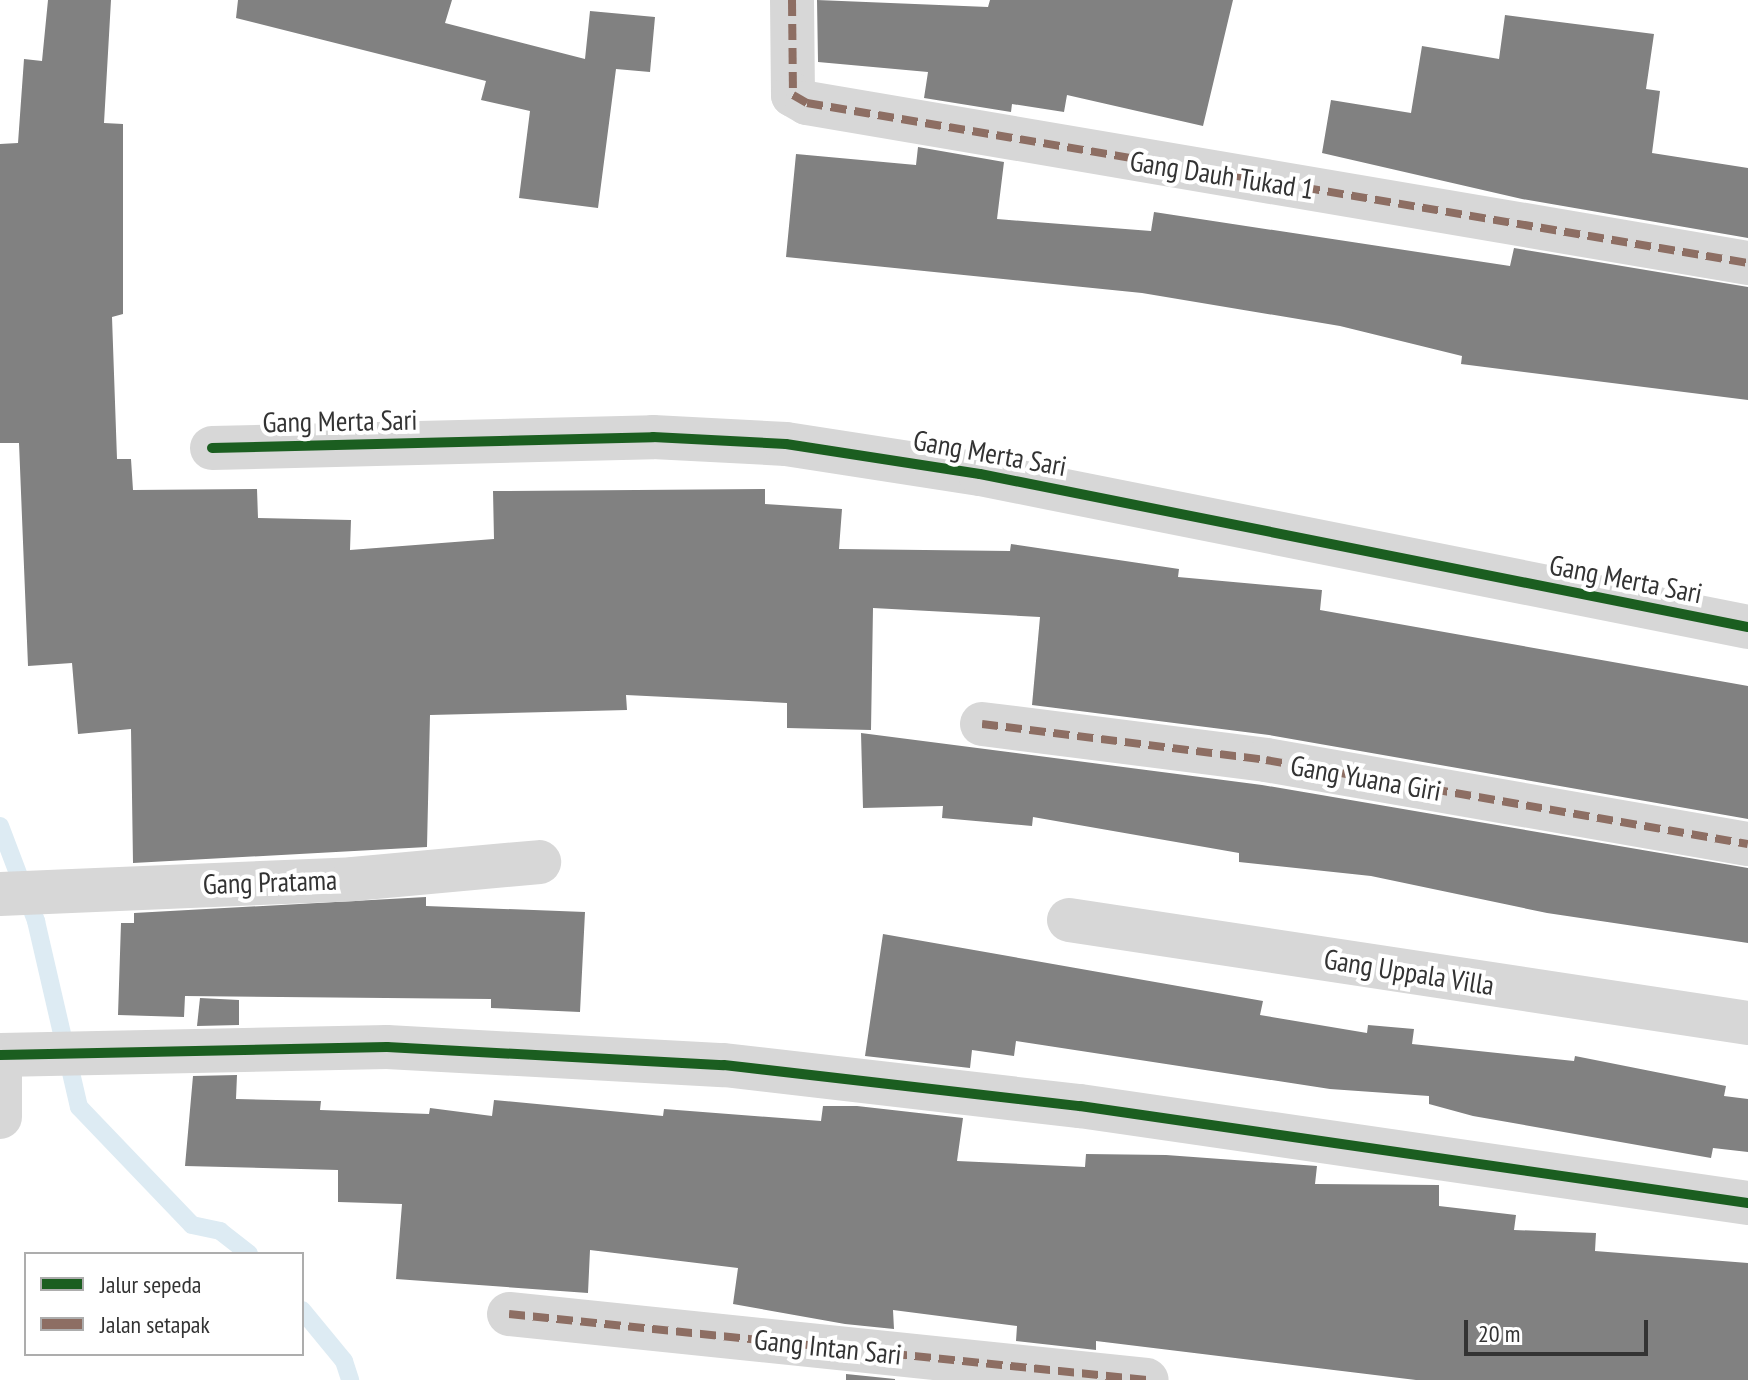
<!DOCTYPE html>
<style>
body{margin:0}
#map{position:relative;width:1748px;height:1380px;overflow:hidden;background:#fff;font-family:"PT Sans Narrow",sans-serif}
div>[style]{position:absolute}
.stream>*{height:18px;margin:-9px;padding:0 9px;transform-origin:9px;border-radius:9px;background:#ddebf3}
.building>*{inset:0;background:#818181}
.minor>*{height:44px;margin:-22px;padding:0 22px;transform-origin:22px;border-radius:22px;background:#d7d7d7}
.quiet>*{height:8px;margin-top:-4px;transform-origin:0;background:repeating-linear-gradient(90deg,#8d6e63 0 16px,transparent 0 24px)}
.cycleway>*{height:10px;margin:-5px;padding:0 5px;transform-origin:5px;border-radius:5px;background:#1b5e20}
span{translate:-50% -50%;white-space:nowrap;text-align:center;line-height:1.15;-webkit-text-stroke:8px #fff;paint-order:stroke}
.street-label{font-size:28px;color:#333}
.legend{position:absolute;left:24px;top:1252px;width:280px;height:104px;box-sizing:border-box;background:#fff;border:2px solid #adadad;margin:0;padding:10px 14px;list-style:none;font-size:24px;color:#333}
.legend li{display:flex;align-items:center;gap:16px;height:40px}
.legend b{width:40px;border:2px solid #adadad}
.scale{position:absolute;left:1464px;top:1320px;width:184px;height:36px;box-sizing:border-box;border:4px solid #333;border-top:0;padding-left:10px;font-size:24px;line-height:28px;white-space:nowrap;color:#333;-webkit-text-stroke:6px #fff;paint-order:stroke}
</style>
<div id="map">
<div class="stream">
<div style="left:0;top:826px;width:102px;rotate:69.2deg"></div>
<div style="left:36px;top:921px;width:191px;rotate:77deg"></div>
<div style="left:79px;top:1107px;width:163px;rotate:46.2deg"></div>
<div style="left:192px;top:1225px;width:29px;rotate:12deg"></div>
<div style="left:220px;top:1231px;width:37px;rotate:38deg"></div>
<div style="left:302px;top:1310px;width:66px;rotate:50.5deg"></div>
<div style="left:344px;top:1361px;width:20px;rotate:72deg"></div>
</div>
<div class="building">
<div style="clip-path:polygon(48px 0,111px 0,104px 123px,123px 124px,123px 314px,112px 317px,117px 459px,131px 459px,133px 490px,257px 489px,258px 518px,351px 520px,350px 550px,494px 539px,493px 491px,765px 489px,765px 504px,842px 509px,839px 549px,1010px 551px,1011px 544px,1179px 569px,1178px 577px,1322px 590px,1320px 610px,1748px 686px,1748px 819px,1269px 735px,1032px 705px,1040px 617px,873px 608px,871px 730px,787px 728px,787px 703px,626px 695px,627px 710px,430px 715px,427px 847px,133px 863px,131px 729px,78px 734px,72px 663px,28px 666px,19px 443px,0 443px,0 144px,18px 143px,24px 59px,42px 61px)"></div>
<div style="clip-path:polygon(238px 0,452px 0,445px 23px,585px 59px,590px 11px,655px 17px,650px 72px,616px 69px,598px 208px,519px 198px,530px 111px,481px 100px,486px 81px,236px 18px)"></div>
<div style="clip-path:polygon(817px 0,988px 7px,990px 0,1233px 0,1203px 126px,1067px 95px,1064px 112px,1012px 104px,1011px 112px,924px 98px,928px 72px,818px 62px)"></div>
<div style="clip-path:polygon(1505px 15px,1654px 34px,1646px 89px,1660px 91px,1652px 153px,1748px 168px,1748px 238px,1522px 199px,1322px 153px,1331px 100px,1411px 113px,1422px 46px,1499px 59px)"></div>
<div style="clip-path:polygon(918px 147px,1004px 162px,997px 219px,1151px 231px,1154px 212px,1510px 266px,1514px 248px,1748px 287px,1748px 400px,1461px 364px,1462px 356px,1340px 326px,1142px 293px,786px 257px,796px 154px,916px 165px)"></div>
<div style="clip-path:polygon(861px 733px,1262px 785px,1748px 868px,1748px 943px,1547px 913px,1371px 876px,1239px 862px,1239px 853px,1033px 817px,1032px 826px,942px 818px,943px 806px,863px 808px)"></div>
<div style="clip-path:polygon(426px 897px,426px 906px,585px 912px,580px 1012px,491px 1008px,491px 999px,185px 996px,184px 1017px,118px 1015px,121px 923px,134px 923px,134px 913px)"></div>
<div style="clip-path:polygon(883px 934px,1263px 1001px,1260px 1015px,1367px 1033px,1368px 1025px,1414px 1029px,1412px 1044px,1574px 1061px,1575px 1056px,1726px 1086px,1724px 1096px,1748px 1099px,1748px 1152px,1713px 1148px,1711px 1158px,1473px 1116px,1429px 1104px,1429px 1096px,1330px 1089px,1016px 1041px,1014px 1056px,972px 1050px,970px 1068px,865px 1056px)"></div>
<div style="clip-path:polygon(200px 998px,239px 1000px,239px 1025px,197px 1026px)"></div>
<div style="clip-path:polygon(237px 1075px,236px 1099px,321px 1101px,320px 1110px,429px 1114px,430px 1108px,492px 1116px,494px 1100px,663px 1116px,664px 1109px,821px 1121px,823px 1106px,857px 1106px,963px 1118px,957px 1161px,1085px 1167px,1086px 1154px,1166px 1155px,1317px 1166px,1315px 1184px,1439px 1185px,1439px 1206px,1516px 1215px,1514px 1230px,1596px 1233px,1595px 1251px,1748px 1263px,1748px 1380px,1416px 1380px,1096px 1341px,1096px 1350px,1016px 1341px,1017px 1326px,893px 1310px,894px 1329px,845px 1324px,733px 1304px,738px 1268px,590px 1250px,588px 1293px,396px 1279px,402px 1204px,338px 1202px,338px 1170px,185px 1166px,193px 1076px)"></div>
<div style="clip-path:polygon(846px 1374px,895px 1379px,895px 1380px,846px 1380px)"></div>
</div>
<div class="minor">
<div style="left:792px;top:0;width:95px;rotate:89.4deg"></div>
<div style="left:793px;top:95px;width:16px;rotate:30deg"></div>
<div style="left:807px;top:103px;width:955px;rotate:9.65deg"></div>
<div style="left:212px;top:448px;width:441px;rotate:-1.4deg"></div>
<div style="left:653px;top:437px;width:133px;rotate:3deg"></div>
<div style="left:786px;top:444px;width:196px;rotate:8.8deg"></div>
<div style="left:980px;top:474px;width:783px;rotate:11.27deg"></div>
<div style="left:982px;top:724px;width:286px;rotate:7.2deg"></div>
<div style="left:1266px;top:760px;width:489px;rotate:9.9deg"></div>
<div style="left:0;top:894px;width:353px;rotate:-2.4deg"></div>
<div style="left:353px;top:879px;width:187px;rotate:-5.2deg"></div>
<div style="left:1069px;top:920px;width:687px;rotate:8.63deg"></div>
<div style="left:0;top:1055px;width:387px;rotate:-1.2deg"></div>
<div style="left:387px;top:1047px;width:337px;rotate:3.1deg"></div>
<div style="left:724px;top:1065px;width:358px;rotate:6.6deg"></div>
<div style="left:1080px;top:1106px;width:675px;rotate:8.26deg"></div>
<div style="left:0;top:1058px;width:59px;rotate:90deg"></div>
<div style="left:509px;top:1314px;width:641px;rotate:5.91deg"></div>
</div>
<div class="quiet">
<div style="left:792px;top:0;width:95px;rotate:89.4deg"></div>
<div style="left:793px;top:95px;width:16px;rotate:30deg"></div>
<div style="left:807px;top:103px;width:955px;rotate:9.65deg"></div>
<div style="left:982px;top:724px;width:286px;rotate:7.2deg"></div>
<div style="left:1266px;top:760px;width:489px;rotate:9.9deg"></div>
<div style="left:509px;top:1314px;width:641px;rotate:5.91deg"></div>
</div>
<div class="cycleway">
<div style="left:212px;top:448px;width:441px;rotate:-1.4deg"></div>
<div style="left:653px;top:437px;width:133px;rotate:3deg"></div>
<div style="left:786px;top:444px;width:196px;rotate:8.8deg"></div>
<div style="left:980px;top:474px;width:783px;rotate:11.27deg"></div>
<div style="left:0;top:1055px;width:387px;rotate:-1.2deg"></div>
<div style="left:387px;top:1047px;width:337px;rotate:3.1deg"></div>
<div style="left:724px;top:1065px;width:358px;rotate:6.6deg"></div>
<div style="left:1080px;top:1106px;width:675px;rotate:8.26deg"></div>
</div>
<div class="street-label">
<span style="left:1222px;top:175px;rotate:9deg">Gang Dauh Tukad 1</span>
<span style="left:340px;top:421px;rotate:-1deg">Gang Merta Sari</span>
<span style="left:990px;top:453px;rotate:10deg">Gang Merta Sari</span>
<span style="left:1626px;top:579px;rotate:11deg">Gang Merta Sari</span>
<span style="left:1366px;top:778px;rotate:10deg">Gang Yuana Giri</span>
<span style="left:270px;top:882px;rotate:-2deg">Gang Pratama</span>
<span style="left:1409px;top:972px;rotate:9deg">Gang Uppala Villa</span>
<span style="left:828px;top:1347px;rotate:6deg">Gang Intan Sari</span>
</div>
<ul class="legend">
<li><b style="height:10px;background:#1b5e20"></b>Jalur sepeda</li>
<li><b style="height:10px;background:#8d6e63"></b>Jalan setapak</li>
</ul>
<div class="scale">20 m</div>
</div>
